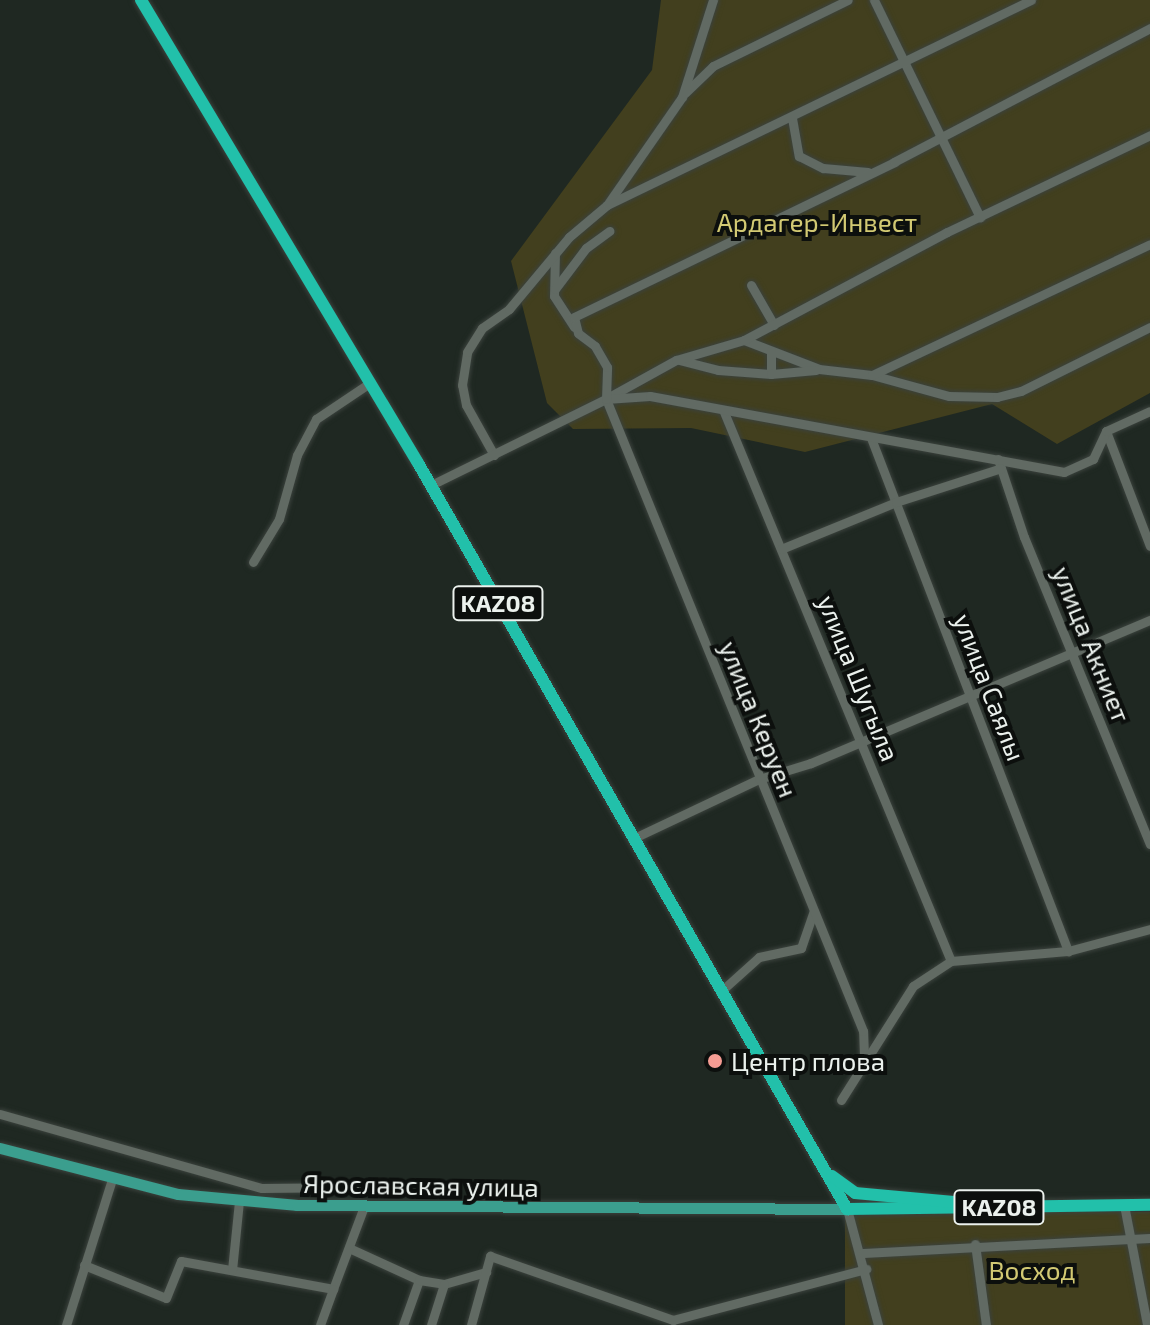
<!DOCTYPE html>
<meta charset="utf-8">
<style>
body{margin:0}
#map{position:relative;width:1150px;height:1325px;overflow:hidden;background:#1f2822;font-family:"Exo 2",sans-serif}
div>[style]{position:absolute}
.green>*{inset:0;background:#423f1e;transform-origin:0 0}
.roads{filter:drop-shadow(0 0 2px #3b423d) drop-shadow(0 0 2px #3b423d)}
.minor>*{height:9px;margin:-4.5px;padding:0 4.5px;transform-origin:4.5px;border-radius:4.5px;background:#616a63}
.major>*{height:11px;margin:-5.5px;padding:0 5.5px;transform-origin:5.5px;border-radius:5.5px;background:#3b9e8e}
.highway>*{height:12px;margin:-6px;padding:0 6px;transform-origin:6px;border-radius:6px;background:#22c0aa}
.dots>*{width:22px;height:22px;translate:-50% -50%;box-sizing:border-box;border:4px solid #0c0f0d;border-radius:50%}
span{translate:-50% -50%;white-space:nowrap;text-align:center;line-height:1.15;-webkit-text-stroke:8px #0c0f0d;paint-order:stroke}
.shield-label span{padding:2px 6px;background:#0c0f0d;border:2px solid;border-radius:6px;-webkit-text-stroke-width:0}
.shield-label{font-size:24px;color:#ebf1ed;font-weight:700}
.park-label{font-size:26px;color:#d2c973}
.street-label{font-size:26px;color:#ebf1ed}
.poi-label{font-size:26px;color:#ebf1ed}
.left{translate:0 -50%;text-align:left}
</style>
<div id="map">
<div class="green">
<div style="clip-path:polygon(661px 0,1150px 0,1150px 393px,1057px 444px,992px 404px,805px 452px,691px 428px,573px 429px,547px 403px,511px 261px,652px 70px)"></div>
<div style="left:1150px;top:1212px;width:113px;height:305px;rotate:90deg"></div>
</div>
<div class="roads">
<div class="minor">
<div style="left:874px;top:0;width:242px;rotate:64deg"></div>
<div style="left:685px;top:93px;width:39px;rotate:-44deg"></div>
<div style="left:713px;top:66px;width:150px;rotate:-26.1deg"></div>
<div style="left:792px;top:118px;width:39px;rotate:80deg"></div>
<div style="left:799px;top:156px;width:27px;rotate:27deg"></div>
<div style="left:823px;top:168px;width:45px;rotate:5.1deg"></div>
<div style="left:609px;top:202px;width:128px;rotate:-55.2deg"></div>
<div style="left:682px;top:97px;width:102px;rotate:-72.3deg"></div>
<div style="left:555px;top:253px;width:43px;rotate:91.3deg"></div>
<div style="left:554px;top:296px;width:37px;rotate:57deg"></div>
<div style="left:751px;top:285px;width:46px;rotate:60.1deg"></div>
<div style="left:555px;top:289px;width:51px;rotate:-52.9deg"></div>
<div style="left:586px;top:248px;width:29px;rotate:-36deg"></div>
<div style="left:744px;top:340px;width:80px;rotate:21.1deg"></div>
<div style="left:819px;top:369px;width:53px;rotate:6.5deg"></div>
<div style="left:872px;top:375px;width:80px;rotate:15.3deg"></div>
<div style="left:949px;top:396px;width:48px;rotate:1.2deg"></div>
<div style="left:997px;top:397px;width:25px;rotate:-14deg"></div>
<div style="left:1021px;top:391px;width:144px;rotate:-26.4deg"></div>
<div style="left:679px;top:360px;width:40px;rotate:14.4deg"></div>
<div style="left:718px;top:370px;width:53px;rotate:4.3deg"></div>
<div style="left:771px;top:374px;width:23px;rotate:-90deg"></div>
<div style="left:771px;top:374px;width:45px;rotate:-5.1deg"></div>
<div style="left:872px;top:375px;width:307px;rotate:-25.2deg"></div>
<div style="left:609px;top:397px;width:77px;rotate:-28.9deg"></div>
<div style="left:676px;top:360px;width:71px;rotate:-16.4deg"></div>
<div style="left:744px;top:340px;width:230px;rotate:-28deg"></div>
<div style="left:947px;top:232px;width:225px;rotate:-25.5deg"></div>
<div style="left:724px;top:412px;width:594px;rotate:67.54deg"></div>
<div style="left:1106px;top:431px;width:123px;rotate:69.1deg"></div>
<div style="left:871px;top:438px;width:550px;rotate:68.99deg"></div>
<div style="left:494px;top:455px;width:57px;rotate:-119.2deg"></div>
<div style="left:466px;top:405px;width:20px;rotate:-101deg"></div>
<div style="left:462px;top:385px;width:33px;rotate:-81deg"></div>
<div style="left:467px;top:352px;width:28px;rotate:-58deg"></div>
<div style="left:482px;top:328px;width:33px;rotate:-35deg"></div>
<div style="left:509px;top:309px;width:94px;rotate:-50.2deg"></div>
<div style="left:569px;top:237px;width:50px;rotate:-40.1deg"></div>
<div style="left:607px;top:205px;width:471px;rotate:-25.8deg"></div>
<div style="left:998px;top:459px;width:82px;rotate:71.6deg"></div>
<div style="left:1024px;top:537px;width:332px;rotate:67.7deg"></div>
<div style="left:431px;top:485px;width:195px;rotate:-26.2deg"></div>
<div style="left:606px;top:399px;width:44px;rotate:-3.9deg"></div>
<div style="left:650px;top:396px;width:421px;rotate:10.4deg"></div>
<div style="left:1064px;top:472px;width:32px;rotate:-24deg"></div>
<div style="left:1093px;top:459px;width:31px;rotate:-65deg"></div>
<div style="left:1106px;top:431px;width:48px;rotate:-24.4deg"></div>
<div style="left:781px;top:549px;width:124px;rotate:-22.2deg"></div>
<div style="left:896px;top:502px;width:110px;rotate:-17.9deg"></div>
<div style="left:253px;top:562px;width:50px;rotate:-58.8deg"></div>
<div style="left:279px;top:519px;width:66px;rotate:-74.3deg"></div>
<div style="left:297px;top:455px;width:41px;rotate:-62.2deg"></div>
<div style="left:316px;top:419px;width:66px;rotate:-33.9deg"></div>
<div style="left:632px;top:839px;width:140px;rotate:-25.3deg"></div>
<div style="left:759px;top:779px;width:54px;rotate:-17.1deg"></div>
<div style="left:811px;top:763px;width:368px;rotate:-22.9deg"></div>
<div style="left:720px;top:992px;width:52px;rotate:-41.9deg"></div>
<div style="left:759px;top:957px;width:43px;rotate:-12.1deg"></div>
<div style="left:801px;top:948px;width:39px;rotate:-71deg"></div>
<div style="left:864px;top:1056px;width:25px;rotate:-92deg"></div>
<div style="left:863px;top:1031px;width:682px;rotate:-112.13deg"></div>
<div style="left:606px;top:399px;width:32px;rotate:-88deg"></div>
<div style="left:607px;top:367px;width:24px;rotate:-120deg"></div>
<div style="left:595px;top:346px;width:21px;rotate:-143deg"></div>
<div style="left:578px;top:333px;width:16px;rotate:-104deg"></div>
<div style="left:574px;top:317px;width:356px;rotate:-25.8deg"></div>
<div style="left:894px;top:162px;width:289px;rotate:-27.6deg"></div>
<div style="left:841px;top:1100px;width:135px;rotate:-57.7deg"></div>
<div style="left:913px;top:986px;width:45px;rotate:-33.3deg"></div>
<div style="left:951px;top:961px;width:117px;rotate:-4.9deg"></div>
<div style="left:1068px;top:951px;width:85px;rotate:-15deg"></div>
<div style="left:0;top:1114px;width:272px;rotate:15.8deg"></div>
<div style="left:262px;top:1188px;width:92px;rotate:-0.6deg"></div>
<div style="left:1124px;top:1205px;width:122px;rotate:79.1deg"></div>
<div style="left:847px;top:1209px;width:120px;rotate:75deg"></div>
<div style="left:975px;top:1244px;width:82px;rotate:82.3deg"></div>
<div style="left:349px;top:1248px;width:77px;rotate:24.6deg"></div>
<div style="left:863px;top:1253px;width:287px;rotate:-3deg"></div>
<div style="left:84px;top:1265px;width:88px;rotate:21.9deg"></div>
<div style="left:166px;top:1298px;width:40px;rotate:-68deg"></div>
<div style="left:181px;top:1261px;width:155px;rotate:10.4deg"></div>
<div style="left:333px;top:1289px;width:85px;rotate:-69.4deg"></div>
<div style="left:232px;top:1270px;width:69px;rotate:-84.2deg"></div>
<div style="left:66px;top:1325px;width:153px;rotate:-72.5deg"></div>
<div style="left:320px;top:1325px;width:38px;rotate:-70deg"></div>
<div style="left:403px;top:1325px;width:48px;rotate:-70.4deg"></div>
<div style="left:419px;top:1280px;width:25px;rotate:9deg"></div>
<div style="left:444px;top:1284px;width:44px;rotate:-15.9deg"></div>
<div style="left:431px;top:1325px;width:43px;rotate:-72.4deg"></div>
<div style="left:471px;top:1325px;width:72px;rotate:-74.6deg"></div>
<div style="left:490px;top:1256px;width:194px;rotate:19.3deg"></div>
<div style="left:673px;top:1320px;width:200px;rotate:-14.8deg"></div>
</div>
<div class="major">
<div style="left:0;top:1148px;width:184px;rotate:14.5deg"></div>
<div style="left:178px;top:1194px;width:120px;rotate:5.3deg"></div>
<div style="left:297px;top:1205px;width:550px;rotate:0.42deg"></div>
</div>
<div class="highway">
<div style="left:141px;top:0;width:540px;rotate:59.11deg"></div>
<div style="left:418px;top:463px;width:861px;rotate:60.1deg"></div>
<div style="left:847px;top:1209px;width:303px;rotate:-0.8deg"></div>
<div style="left:832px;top:1176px;width:29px;rotate:36deg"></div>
<div style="left:855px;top:1193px;width:121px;rotate:5.2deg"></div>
</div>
</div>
<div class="dots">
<div style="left:715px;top:1061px;background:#f59c93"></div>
</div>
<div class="shield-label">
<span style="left:498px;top:603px">KAZ08</span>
<span style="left:999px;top:1207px">KAZ08</span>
</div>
<div class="park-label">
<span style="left:817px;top:222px">Ардагер-Инвест</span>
<span style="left:1032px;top:1270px">Восход</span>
</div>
<div class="street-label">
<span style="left:1092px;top:644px;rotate:68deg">улица Акниет</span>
<span style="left:859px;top:678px;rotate:68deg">улица Шугыла</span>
<span style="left:990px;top:687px;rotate:69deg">улица Саялы</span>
<span style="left:759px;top:719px;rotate:68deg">улица Керуен</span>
<span style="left:421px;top:1185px;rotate:1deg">Ярославская улица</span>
</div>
<div class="poi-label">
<span class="left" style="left:731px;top:1061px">Центр плова</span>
</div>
</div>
